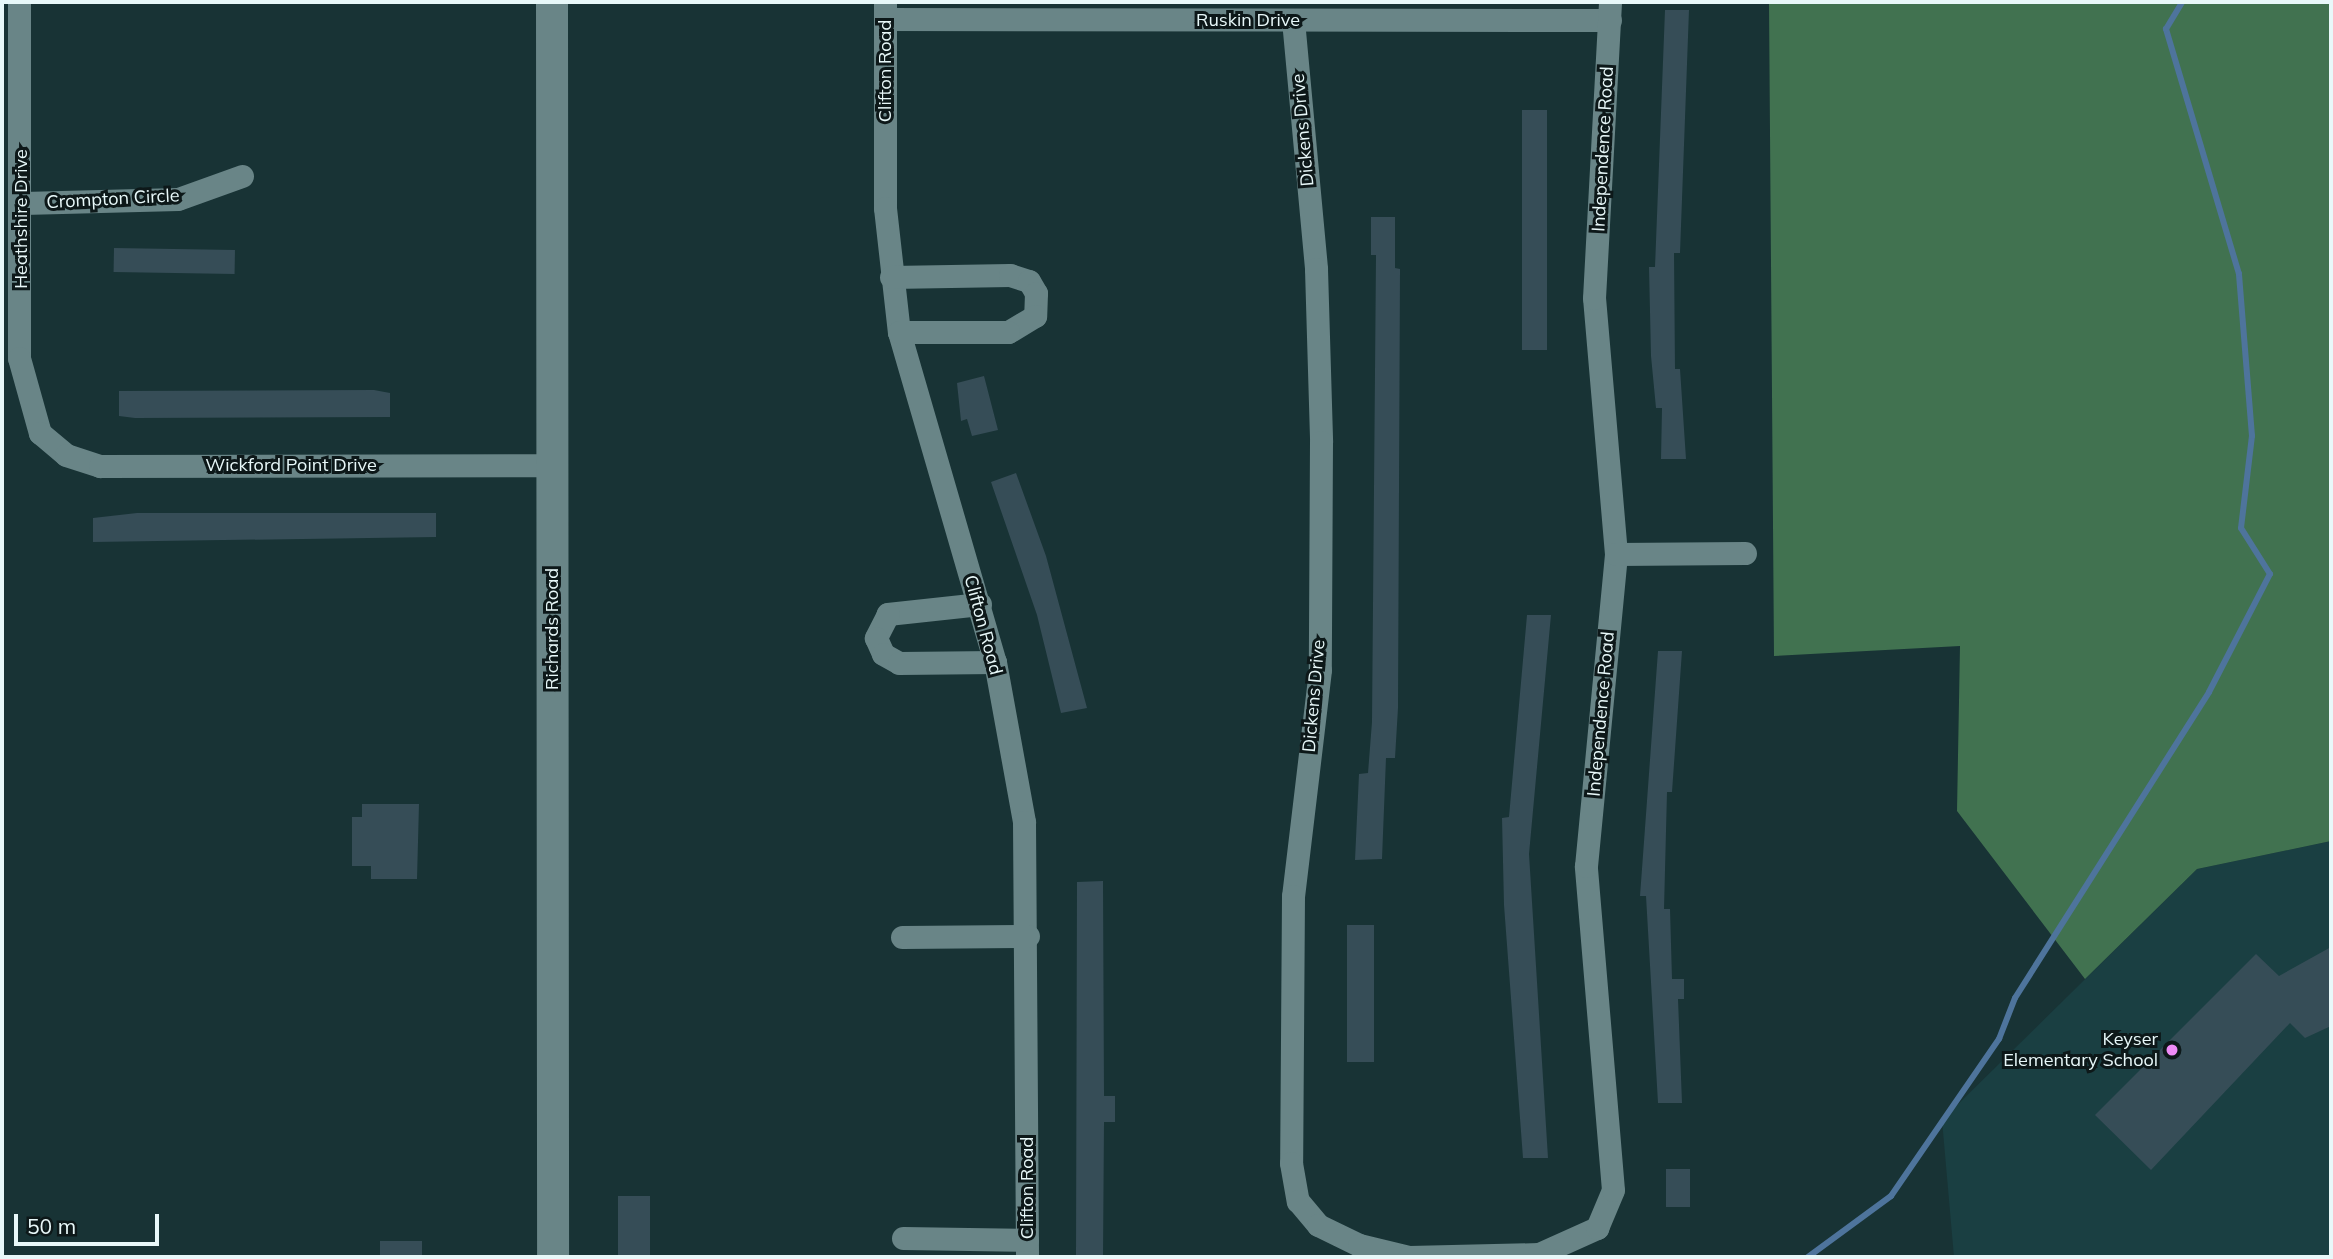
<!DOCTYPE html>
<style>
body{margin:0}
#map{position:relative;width:2333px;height:1259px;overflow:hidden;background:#183335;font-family:Mulish,sans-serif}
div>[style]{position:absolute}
.built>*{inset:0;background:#1a3f42}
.forest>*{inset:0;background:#417250}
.stream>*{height:6px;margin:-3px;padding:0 3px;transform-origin:3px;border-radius:3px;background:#4e749c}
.building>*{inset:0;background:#364d57;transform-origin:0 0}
.street>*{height:23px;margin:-11.5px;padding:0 11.5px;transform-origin:11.5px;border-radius:11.5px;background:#698587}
.secondary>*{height:32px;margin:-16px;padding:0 16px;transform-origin:16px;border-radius:16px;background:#698587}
.dots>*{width:19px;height:19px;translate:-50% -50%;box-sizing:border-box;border:4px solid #0d1819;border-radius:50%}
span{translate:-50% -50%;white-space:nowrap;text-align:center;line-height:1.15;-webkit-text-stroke:6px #0d1819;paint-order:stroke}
.street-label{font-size:18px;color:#e8f8f9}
.poi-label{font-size:18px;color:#e8f8f9}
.right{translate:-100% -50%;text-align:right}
.frame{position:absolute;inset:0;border:4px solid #e8f8f9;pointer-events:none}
.scale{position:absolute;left:14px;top:1214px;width:145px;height:32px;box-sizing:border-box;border:4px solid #e8f8f9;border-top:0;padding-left:9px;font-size:21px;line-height:24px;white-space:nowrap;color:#e8f8f9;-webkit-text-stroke:5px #0d1819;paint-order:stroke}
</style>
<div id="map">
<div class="built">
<div style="clip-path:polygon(2331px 841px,2331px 1257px,1954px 1257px,1942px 1120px,2197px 869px)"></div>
</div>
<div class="forest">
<div style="clip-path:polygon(1769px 2px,2331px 2px,2331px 841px,2197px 869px,2085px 979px,1957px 811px,1960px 646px,1774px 656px)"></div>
</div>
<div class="stream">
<div style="left:1808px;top:1257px;width:103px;rotate:-36.3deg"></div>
<div style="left:1891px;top:1196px;width:191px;rotate:-55.5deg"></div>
<div style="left:1999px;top:1039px;width:44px;rotate:-68.7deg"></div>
<div style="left:2015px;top:998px;width:362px;rotate:-57.6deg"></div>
<div style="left:2209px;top:692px;width:133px;rotate:-62.7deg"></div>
<div style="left:2270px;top:574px;width:54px;rotate:-122.2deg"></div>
<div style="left:2241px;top:528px;width:93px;rotate:-83.2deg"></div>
<div style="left:2252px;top:436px;width:163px;rotate:-94.6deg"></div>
<div style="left:2239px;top:274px;width:256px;rotate:-106.6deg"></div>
<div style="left:2166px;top:29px;width:31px;rotate:-59deg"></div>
</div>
<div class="building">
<div style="clip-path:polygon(1665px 10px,1689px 10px,1680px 253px,1674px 253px,1675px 369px,1680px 369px,1686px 459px,1661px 459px,1662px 408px,1656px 408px,1651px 356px,1649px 267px,1655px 267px)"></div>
<div style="left:1522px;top:110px;width:25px;height:240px"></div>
<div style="clip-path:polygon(1371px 217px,1395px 217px,1395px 268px,1400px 269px,1398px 708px,1395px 758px,1386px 758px,1382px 859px,1355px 860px,1359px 774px,1368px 773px,1372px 722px,1376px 255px,1371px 255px)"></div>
<div style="left:114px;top:248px;width:121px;height:24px;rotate:1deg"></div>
<div style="clip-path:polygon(984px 376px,998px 430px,972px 436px,967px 419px,961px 421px,957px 383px)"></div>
<div style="clip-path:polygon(119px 391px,374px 390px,390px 393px,390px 417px,135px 418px,119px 416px)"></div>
<div style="clip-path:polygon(1016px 473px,1046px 556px,1087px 708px,1061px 713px,1037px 615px,991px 482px)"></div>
<div style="clip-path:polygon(137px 513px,436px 513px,436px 537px,93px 542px,93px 518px)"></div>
<div style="clip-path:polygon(1527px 615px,1551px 615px,1529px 854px,1548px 1158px,1523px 1158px,1504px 905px,1502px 818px,1509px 817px)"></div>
<div style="clip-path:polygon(1658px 651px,1682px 651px,1672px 792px,1667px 792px,1664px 909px,1670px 909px,1672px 979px,1684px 979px,1684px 999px,1678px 999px,1682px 1103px,1658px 1103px,1646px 896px,1640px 896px)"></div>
<div style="clip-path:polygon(362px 804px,419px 804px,417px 879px,371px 879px,371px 866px,352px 866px,352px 817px,362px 817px)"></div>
<div style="clip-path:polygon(1103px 881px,1104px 1096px,1115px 1096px,1115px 1122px,1104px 1122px,1103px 1257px,1076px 1257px,1077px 882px)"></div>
<div style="left:1347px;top:925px;width:27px;height:137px"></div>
<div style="clip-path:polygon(2331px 947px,2331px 1026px,2305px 1038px,2290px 1023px,2151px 1170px,2095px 1115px,2256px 954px,2279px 976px)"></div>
<div style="left:1666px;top:1169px;width:24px;height:38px"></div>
<div style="left:618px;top:1196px;width:32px;height:61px"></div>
<div style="left:380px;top:1241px;width:42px;height:16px"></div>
</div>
<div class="street">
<div style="left:19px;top:2px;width:356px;rotate:90deg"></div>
<div style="left:19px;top:358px;width:78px;rotate:74.4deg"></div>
<div style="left:40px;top:433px;width:34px;rotate:40deg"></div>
<div style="left:66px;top:455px;width:36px;rotate:18deg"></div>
<div style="left:100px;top:466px;width:452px;rotate:-0.1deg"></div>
<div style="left:885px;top:2px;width:206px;rotate:90deg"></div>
<div style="left:885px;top:208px;width:125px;rotate:83.6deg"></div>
<div style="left:899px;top:332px;width:344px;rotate:73.8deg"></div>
<div style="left:995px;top:662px;width:163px;rotate:79.7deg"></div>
<div style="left:1024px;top:822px;width:435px;rotate:89.6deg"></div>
<div style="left:885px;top:19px;width:725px;rotate:0.08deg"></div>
<div style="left:1293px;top:20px;width:250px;rotate:84.7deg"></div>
<div style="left:1316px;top:269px;width:173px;rotate:88.3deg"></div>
<div style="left:1321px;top:442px;width:228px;rotate:90.3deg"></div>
<div style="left:1320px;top:670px;width:228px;rotate:96.8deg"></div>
<div style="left:1293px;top:896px;width:267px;rotate:90.4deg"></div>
<div style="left:1291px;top:1163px;width:39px;rotate:80deg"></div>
<div style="left:1298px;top:1201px;width:31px;rotate:50deg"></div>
<div style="left:1318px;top:1225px;width:46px;rotate:26deg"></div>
<div style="left:1359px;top:1245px;width:51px;rotate:13.5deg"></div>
<div style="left:1409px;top:1257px;width:130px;rotate:-1.3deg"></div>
<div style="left:1539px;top:1254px;width:64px;rotate:-24.1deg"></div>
<div style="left:1597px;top:1228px;width:41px;rotate:-67.2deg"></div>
<div style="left:1613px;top:1190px;width:325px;rotate:-94.8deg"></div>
<div style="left:1586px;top:866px;width:313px;rotate:-84.5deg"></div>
<div style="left:1616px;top:554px;width:257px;rotate:-94.9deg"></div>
<div style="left:1594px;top:298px;width:296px;rotate:-86.9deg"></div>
<div style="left:23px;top:203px;width:155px;rotate:-1.5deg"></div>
<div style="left:178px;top:199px;width:68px;rotate:-19.8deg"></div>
<div style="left:891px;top:277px;width:119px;rotate:-1deg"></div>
<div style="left:1010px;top:275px;width:20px;rotate:18deg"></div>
<div style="left:1029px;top:281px;width:14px;rotate:60deg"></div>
<div style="left:1036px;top:293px;width:23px;rotate:92deg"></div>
<div style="left:1035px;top:316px;width:31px;rotate:149deg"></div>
<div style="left:1008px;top:332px;width:109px;rotate:180deg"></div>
<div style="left:1616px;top:554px;width:129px;rotate:-0.4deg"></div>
<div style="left:980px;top:604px;width:93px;rotate:173.8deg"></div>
<div style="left:888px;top:614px;width:27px;rotate:117deg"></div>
<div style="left:876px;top:638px;width:17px;rotate:66deg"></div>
<div style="left:883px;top:654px;width:18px;rotate:29deg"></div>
<div style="left:899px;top:663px;width:96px;rotate:-0.6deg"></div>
<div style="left:902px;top:937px;width:126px;rotate:-0.5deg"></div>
<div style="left:903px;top:1238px;width:124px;rotate:0.9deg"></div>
</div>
<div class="secondary">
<div style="left:552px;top:2px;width:1255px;rotate:89.95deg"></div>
</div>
<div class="dots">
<div style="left:2172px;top:1050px;background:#ef8bf6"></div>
</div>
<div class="street-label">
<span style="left:1248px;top:20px">Ruskin Drive</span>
<span style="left:885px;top:71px;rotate:-90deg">Clifton Road</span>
<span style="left:1303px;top:130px;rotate:-95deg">Dickens Drive</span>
<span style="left:1603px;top:149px;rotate:-87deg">Independence Road</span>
<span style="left:113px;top:199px;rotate:-3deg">Crompton Circle</span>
<span style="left:21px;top:219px;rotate:-90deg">Heathshire Drive</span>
<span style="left:291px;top:465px">Wickford Point Drive</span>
<span style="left:983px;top:625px;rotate:75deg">Clifton Road</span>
<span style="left:552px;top:629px;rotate:-90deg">Richards Road</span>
<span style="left:1314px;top:696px;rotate:-85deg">Dickens Drive</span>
<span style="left:1601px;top:714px;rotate:-85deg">Independence Road</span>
<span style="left:1027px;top:1188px;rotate:-90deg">Clifton Road</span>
</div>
<div class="poi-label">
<span class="right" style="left:2158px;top:1050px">Keyser<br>Elementary School</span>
</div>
<div class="frame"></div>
<div class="scale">50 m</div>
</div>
